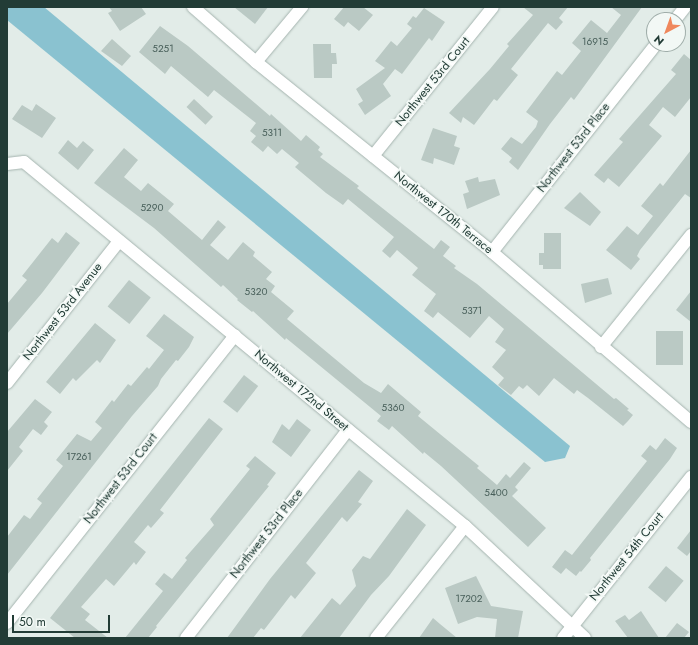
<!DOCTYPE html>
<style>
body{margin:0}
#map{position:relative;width:698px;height:645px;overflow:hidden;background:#e2ece8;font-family:Jost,sans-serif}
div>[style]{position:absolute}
.water>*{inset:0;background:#8ac2d0}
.building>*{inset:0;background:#bac9c4;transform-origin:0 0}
.roads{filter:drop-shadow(0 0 1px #a5b4af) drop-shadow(0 0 1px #a5b4af)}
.street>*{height:12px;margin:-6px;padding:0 6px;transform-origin:6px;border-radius:6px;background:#fff}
span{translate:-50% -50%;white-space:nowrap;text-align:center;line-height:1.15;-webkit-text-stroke:3.5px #f2f8f5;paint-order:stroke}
.number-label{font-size:10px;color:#485f5a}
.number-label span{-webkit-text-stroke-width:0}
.street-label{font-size:12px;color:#223c36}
.frame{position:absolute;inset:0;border:8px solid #223c36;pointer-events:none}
.north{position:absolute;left:646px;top:12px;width:40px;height:40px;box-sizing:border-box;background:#f2f8f5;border:1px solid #9fada9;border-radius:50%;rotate:221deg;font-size:11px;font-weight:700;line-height:16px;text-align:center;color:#223c36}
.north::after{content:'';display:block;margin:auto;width:14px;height:18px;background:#ef875c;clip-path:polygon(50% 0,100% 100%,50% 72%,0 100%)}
.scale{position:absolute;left:12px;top:615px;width:98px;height:18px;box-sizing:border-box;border:2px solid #223c36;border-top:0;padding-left:5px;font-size:12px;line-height:14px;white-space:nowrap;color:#223c36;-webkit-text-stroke:3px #f2f8f5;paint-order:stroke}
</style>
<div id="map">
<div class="water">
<div style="clip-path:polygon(7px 7px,44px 7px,570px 446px,565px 458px,545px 462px,7px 20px)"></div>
</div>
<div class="building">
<div style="clip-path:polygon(109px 7px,141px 7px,146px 14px,120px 31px,108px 13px,112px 11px)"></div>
<div style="clip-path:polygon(234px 7px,268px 7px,255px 24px)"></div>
<div style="clip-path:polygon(344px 7px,363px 7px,373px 15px,359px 31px,348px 22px,344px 27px,334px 19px)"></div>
<div style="clip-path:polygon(523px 7px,568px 7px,559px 18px,563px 22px,556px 30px,548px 23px,511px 69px,518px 75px,497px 101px,494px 99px,474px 125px,463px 117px,461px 123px,449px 113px,490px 69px,509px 46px,507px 44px,533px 15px)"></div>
<div style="clip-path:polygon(611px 7px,642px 7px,574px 100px,571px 97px,550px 124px,518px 170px,509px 162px,512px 158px,501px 149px,511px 137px,522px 144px,536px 127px,538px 121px,526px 112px,557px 71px,562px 75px,581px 51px,572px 43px,591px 20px,607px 33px,621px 15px)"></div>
<div style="clip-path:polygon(424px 8px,445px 22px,432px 41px,429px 38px,402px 74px,395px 69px,383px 84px,391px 96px,365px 115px,358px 104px,363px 101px,356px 89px,385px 68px,375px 61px,391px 41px,397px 46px,412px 28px,407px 24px,413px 16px,416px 18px)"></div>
<div style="clip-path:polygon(160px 26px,188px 46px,270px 116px,271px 114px,301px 141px,306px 135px,320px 147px,318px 150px,323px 154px,320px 157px,359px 186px,357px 188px,434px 249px,441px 240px,450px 247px,443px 256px,456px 266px,454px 268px,477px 284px,614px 399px,616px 398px,629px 409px,627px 410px,633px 415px,628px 421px,623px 426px,588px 398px,577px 390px,574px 394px,554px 378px,539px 396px,527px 385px,523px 389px,519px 386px,511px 395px,498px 385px,504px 378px,492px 367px,506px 350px,495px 342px,504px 329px,489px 316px,470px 338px,438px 312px,433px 318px,424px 311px,436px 294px,412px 275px,418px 268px,397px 250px,390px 258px,382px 251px,394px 237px,348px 199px,343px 205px,326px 193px,295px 167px,299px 163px,282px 149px,277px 154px,268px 146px,263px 152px,251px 142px,256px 136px,250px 131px,256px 123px,214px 90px,208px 97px,171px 66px,165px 74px,139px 52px)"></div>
<div style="clip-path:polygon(112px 39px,131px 56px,122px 66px,101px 51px)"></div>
<div style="clip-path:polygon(313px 44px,331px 44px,331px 53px,336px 53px,337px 64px,332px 64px,332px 78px,314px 78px)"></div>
<div style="clip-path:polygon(684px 54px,691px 60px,691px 97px,675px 117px,663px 107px,649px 125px,662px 136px,619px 187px,608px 178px,604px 183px,594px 175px,623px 142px,619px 139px,676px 74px,671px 70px)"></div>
<div style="left:194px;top:99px;width:26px;height:11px;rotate:43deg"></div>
<div style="clip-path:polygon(36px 104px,56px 118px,42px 138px,12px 119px,22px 105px,32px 111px)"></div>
<div style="clip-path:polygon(433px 128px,457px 136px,454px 146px,460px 148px,454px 165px,434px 158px,433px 164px,421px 160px)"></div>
<div style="clip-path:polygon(68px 140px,77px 148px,83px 141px,94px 150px,78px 170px,58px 153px)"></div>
<div style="clip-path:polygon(124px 148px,138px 160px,124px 177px,141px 191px,148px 183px,174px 204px,168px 211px,202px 240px,218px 220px,226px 227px,210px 245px,228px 260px,243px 242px,255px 252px,253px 256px,272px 272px,266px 279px,275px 286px,271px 292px,294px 311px,287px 319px,364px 383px,381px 393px,388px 384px,421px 412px,418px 416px,479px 466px,477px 468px,497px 485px,506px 474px,510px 478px,524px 462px,531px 468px,515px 487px,518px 490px,512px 496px,546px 528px,528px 547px,441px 466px,424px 452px,423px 454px,392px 426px,389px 430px,377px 421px,381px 416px,286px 338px,285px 340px,253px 311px,252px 312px,237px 300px,238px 299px,223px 285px,221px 287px,154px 228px,94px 183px)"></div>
<div style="clip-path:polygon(691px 150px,691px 198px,685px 194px,640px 250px,637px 256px,640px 259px,631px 270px,606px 250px,627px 226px,638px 235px,653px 216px,641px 206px,660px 183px,663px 186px)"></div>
<div style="clip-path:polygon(478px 177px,479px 182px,495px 179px,500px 195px,467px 209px,463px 194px,469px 192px,465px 181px)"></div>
<div style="clip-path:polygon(580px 192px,601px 212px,590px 226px,564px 208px)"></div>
<div style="clip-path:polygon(66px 232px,80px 243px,42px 293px,7px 334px,7px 304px,27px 280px,22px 276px,52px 238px,58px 243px)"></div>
<div style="clip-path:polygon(544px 233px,561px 233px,561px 269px,543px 269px,543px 265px,539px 265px,539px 253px,544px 253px)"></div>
<div style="clip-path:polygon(608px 278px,612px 294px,585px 303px,581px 284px)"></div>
<div style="left:129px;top:280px;width:28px;height:34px;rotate:39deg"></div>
<div style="clip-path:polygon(691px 291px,691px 322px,676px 310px)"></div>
<div style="clip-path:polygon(164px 314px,194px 337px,189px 347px,178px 361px,176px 360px,161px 379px,158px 386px,132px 416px,7px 575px,7px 537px,24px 515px,30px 519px,42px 503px,37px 499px,63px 466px,56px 460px,77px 434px,91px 441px,102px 428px,95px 422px,112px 400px,114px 402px,128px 384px,131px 386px,147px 367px,149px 369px,164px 350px,146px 336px)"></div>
<div style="clip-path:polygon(95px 323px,116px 340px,100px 363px,97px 360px,76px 381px,73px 378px,60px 394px,46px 382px)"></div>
<div style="left:656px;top:331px;width:27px;height:34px"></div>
<div style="left:244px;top:375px;width:18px;height:34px;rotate:38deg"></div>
<div style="clip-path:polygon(35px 399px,52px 412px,44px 422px,48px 426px,41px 435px,33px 429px,19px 447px,23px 451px,7px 471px,7px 432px)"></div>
<div style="clip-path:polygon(209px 418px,223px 429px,160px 510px,164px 513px,151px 528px,148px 525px,134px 542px,146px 552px,136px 565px,134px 562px,114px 586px,106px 579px,81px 607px,90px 614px,85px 620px,108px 638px,75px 638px,50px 618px)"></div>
<div style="clip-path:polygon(297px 419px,311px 430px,291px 457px,272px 442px,282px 424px,289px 430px)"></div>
<div style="clip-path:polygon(665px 438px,677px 448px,670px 459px,590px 558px,591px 560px,581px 572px,580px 571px,576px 576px,566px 568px,561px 574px,552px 567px,565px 550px,572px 555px,647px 461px,641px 456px,650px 445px,656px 450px)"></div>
<div style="clip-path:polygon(255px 456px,276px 473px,267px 485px,269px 486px,156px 626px,157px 627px,148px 638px,125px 638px,163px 591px,155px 584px,164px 573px,172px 579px,187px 560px,185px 558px,214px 525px,210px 519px,250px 469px,246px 466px)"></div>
<div style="clip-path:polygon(359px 470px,373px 481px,358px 502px,362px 504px,347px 522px,342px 517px,306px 563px,316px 573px,295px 599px,291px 595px,264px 630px,261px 628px,253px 638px,227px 638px,270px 579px)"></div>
<div style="clip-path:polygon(407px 509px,426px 525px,389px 576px,371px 595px,339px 638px,300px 638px,332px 598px,340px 605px,356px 586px,352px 570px,363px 556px,370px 559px)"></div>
<div style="clip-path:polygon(691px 530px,691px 551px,687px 556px,677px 548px)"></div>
<div style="left:666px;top:566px;width:23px;height:28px;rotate:40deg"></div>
<div style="clip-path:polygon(476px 576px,491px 606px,523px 611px,518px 638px,495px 638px,497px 619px,477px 617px,458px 624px,445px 588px)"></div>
<div style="clip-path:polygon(641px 611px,659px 638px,628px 638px,615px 621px,625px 615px,629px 620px)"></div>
<div style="clip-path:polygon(433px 618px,440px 624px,457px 638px,419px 638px)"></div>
<div style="clip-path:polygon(677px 623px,689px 632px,684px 638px,665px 638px)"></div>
</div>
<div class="roads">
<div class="street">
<div style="left:193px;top:7px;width:84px;rotate:41.1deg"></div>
<div style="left:256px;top:62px;width:303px;rotate:38.8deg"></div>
<div style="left:492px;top:252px;width:262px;rotate:40.5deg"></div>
<div style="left:675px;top:20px;width:16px;rotate:-52deg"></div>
<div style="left:256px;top:62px;width:72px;rotate:-50.1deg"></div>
<div style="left:373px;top:156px;width:191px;rotate:-51.2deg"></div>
<div style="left:7px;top:164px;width:17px;rotate:-7deg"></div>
<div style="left:24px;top:162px;width:572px;rotate:39.54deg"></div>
<div style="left:465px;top:526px;width:164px;rotate:43deg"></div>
<div style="left:492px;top:252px;width:265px;rotate:-51.7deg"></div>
<div style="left:601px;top:347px;width:144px;rotate:-51.2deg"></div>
<div style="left:7px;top:383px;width:181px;rotate:-51.7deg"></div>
<div style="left:7px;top:623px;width:367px;rotate:-51.6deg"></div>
<div style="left:186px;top:638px;width:264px;rotate:-52.1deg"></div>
<div style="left:376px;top:638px;width:143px;rotate:-51.5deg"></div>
<div style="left:563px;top:638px;width:206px;rotate:-51.5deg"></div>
</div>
</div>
<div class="number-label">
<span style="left:595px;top:42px">16915</span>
<span style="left:163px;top:49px">5251</span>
<span style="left:272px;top:133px">5311</span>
<span style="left:152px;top:208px">5290</span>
<span style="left:256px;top:292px">5320</span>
<span style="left:472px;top:311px">5371</span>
<span style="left:393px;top:408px">5360</span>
<span style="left:79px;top:457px">17261</span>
<span style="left:496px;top:493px">5400</span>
<span style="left:469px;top:599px">17202</span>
</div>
<div class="street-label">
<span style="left:433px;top:82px;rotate:-51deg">Northwest 53rd Court</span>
<span style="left:574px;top:148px;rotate:-52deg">Northwest 53rd Place</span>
<span style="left:443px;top:213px;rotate:39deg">Northwest 170th Terrace</span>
<span style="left:63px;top:312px;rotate:-52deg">Northwest 53rd Avenue</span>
<span style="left:301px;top:391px;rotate:40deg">Northwest 172nd Street</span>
<span style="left:121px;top:479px;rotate:-52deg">Northwest 53rd Court</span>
<span style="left:267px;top:534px;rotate:-52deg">Northwest 53rd Place</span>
<span style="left:627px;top:557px;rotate:-51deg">Northwest 54th Court</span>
</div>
<div class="frame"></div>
<div class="north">N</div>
<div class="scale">50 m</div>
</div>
